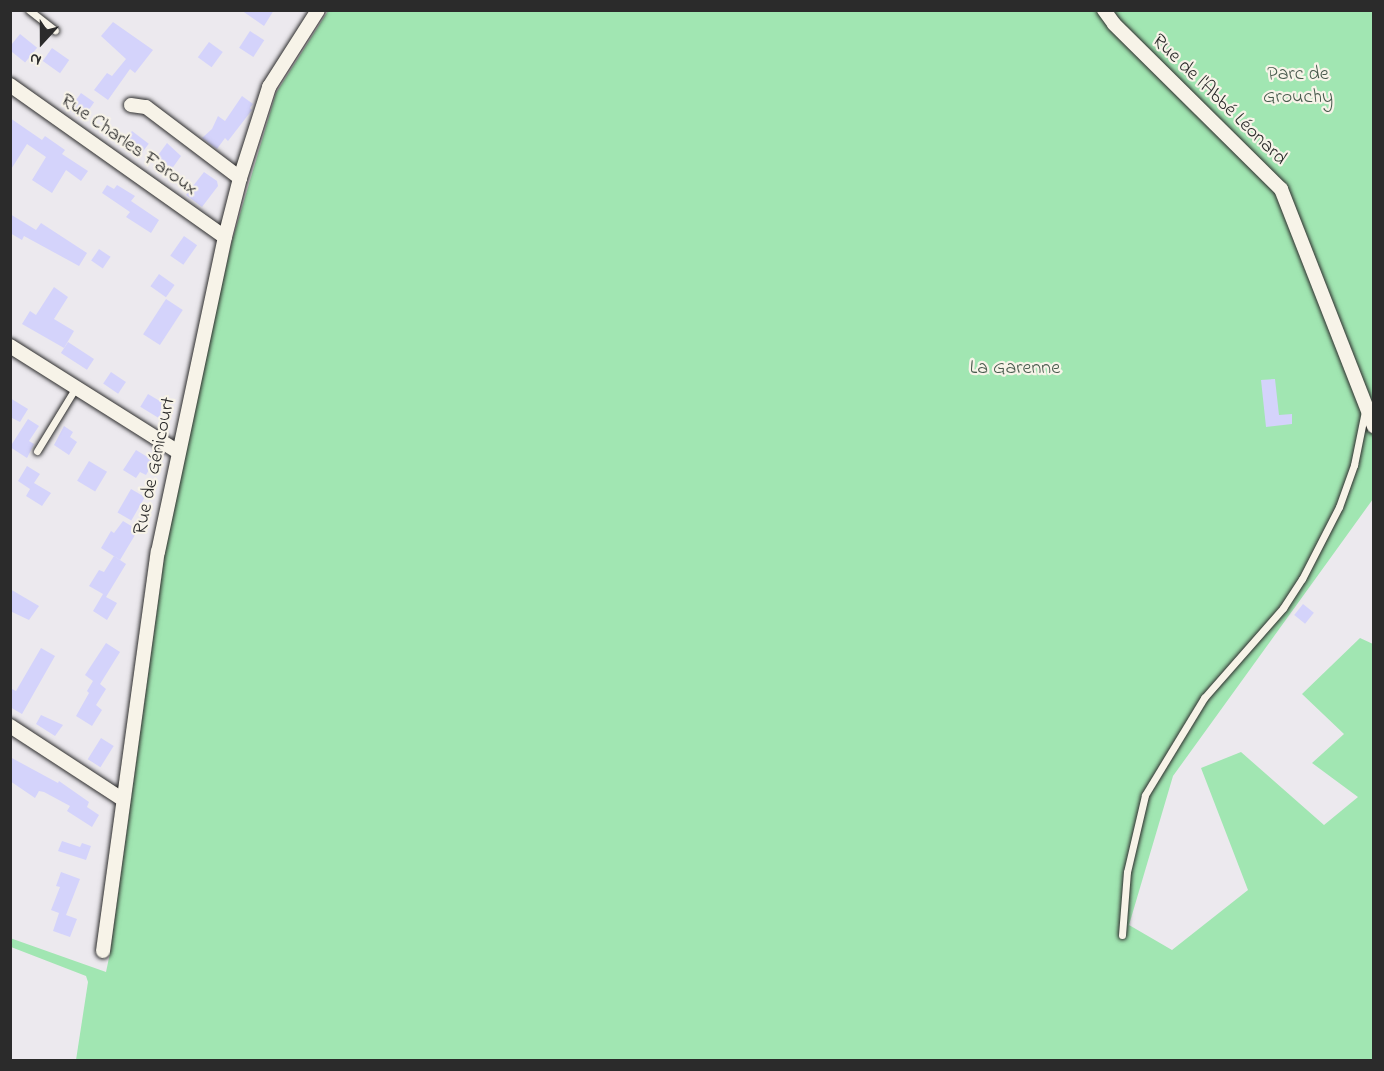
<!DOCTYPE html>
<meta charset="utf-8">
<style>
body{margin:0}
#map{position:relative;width:1384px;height:1071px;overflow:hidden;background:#ece9ee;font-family:"Indie Flower",sans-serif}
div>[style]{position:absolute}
.green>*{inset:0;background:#a1e6b2}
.building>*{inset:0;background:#d4d3fb;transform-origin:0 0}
.roads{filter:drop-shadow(0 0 2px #2b2b2b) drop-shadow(0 0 2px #2b2b2b)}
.service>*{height:7px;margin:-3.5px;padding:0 3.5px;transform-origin:3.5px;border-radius:3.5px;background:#f7f3e8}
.minor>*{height:14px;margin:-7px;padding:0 7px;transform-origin:7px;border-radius:7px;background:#f7f3e8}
span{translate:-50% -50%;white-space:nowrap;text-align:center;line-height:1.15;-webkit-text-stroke:4.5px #f7f3e8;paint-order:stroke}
.park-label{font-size:20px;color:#485a4d}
.street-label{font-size:20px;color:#2b2b2b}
.frame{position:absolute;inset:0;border:12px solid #2b2b2b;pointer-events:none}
.north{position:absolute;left:12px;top:12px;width:60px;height:60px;-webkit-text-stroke:4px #f7f3e8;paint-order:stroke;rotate:201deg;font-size:16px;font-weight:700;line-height:24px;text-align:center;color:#2b2b2b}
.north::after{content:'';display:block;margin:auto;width:21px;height:27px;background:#2b2b2b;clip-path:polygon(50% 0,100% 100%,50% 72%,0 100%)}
</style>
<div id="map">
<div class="green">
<div style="clip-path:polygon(328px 11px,1373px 11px,1373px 499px,1173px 776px,1129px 925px,1172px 950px,1248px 890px,1201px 768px,1241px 752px,1324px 825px,1358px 797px,1312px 763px,1344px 734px,1302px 694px,1360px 638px,1373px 644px,1373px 1060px,76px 1060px,88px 982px,86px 976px,11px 947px,10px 938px,106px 972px,110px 953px,168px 529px,183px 452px,232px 241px,276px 93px)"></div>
</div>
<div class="building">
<div style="clip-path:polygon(241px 10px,274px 10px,264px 26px)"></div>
<div style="clip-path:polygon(113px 22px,153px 50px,135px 73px,130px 69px,108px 100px,94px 90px,107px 73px,112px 76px,126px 59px,101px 36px)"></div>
<div style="left:250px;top:31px;width:17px;height:20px;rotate:33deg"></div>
<div style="left:20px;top:34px;width:22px;height:19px;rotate:39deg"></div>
<div style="left:209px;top:42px;width:17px;height:19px;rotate:36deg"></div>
<div style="left:52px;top:48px;width:21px;height:16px;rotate:35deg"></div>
<div style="left:81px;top:93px;width:16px;height:21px;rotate:35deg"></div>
<div style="clip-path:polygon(242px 96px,253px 104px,250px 108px,252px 110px,228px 141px,225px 138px,217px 149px,202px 138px,212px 129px,218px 116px,225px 121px)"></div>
<div style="clip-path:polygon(10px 118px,42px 140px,45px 136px,65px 150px,62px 154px,88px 171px,81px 181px,66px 170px,52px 193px,32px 180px,46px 157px,27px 144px,10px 171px)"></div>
<div style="left:132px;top:131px;width:21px;height:16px;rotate:37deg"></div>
<div style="clip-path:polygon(167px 143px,181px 156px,171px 170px,156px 158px)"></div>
<div style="clip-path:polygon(204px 172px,217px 181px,218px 186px,202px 207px,186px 195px)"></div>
<div style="clip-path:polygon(107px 185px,114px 189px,117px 185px,135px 196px,131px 201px,159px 220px,151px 233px,126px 217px,130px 212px,102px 193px)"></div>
<div style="clip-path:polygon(10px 214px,36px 230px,41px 223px,87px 253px,79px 266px,24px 236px,22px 240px,10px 233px)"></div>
<div style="left:184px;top:236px;width:16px;height:24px;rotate:35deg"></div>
<div style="left:99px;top:249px;width:14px;height:14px;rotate:34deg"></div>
<div style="left:159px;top:274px;width:19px;height:15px;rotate:35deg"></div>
<div style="clip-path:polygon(54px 287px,68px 297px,54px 319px,74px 331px,64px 348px,22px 324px,30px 311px,36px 315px)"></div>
<div style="left:166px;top:299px;width:20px;height:42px;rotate:33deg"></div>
<div style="left:68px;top:342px;width:31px;height:13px;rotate:33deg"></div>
<div style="left:111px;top:372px;width:18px;height:14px;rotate:34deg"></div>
<div style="clip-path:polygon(1275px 379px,1279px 415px,1292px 414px,1292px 424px,1266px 427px,1261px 380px)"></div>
<div style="left:148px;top:394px;width:21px;height:15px;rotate:31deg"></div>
<div style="clip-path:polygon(10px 398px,28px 409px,20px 422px,10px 417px)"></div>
<div style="clip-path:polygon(28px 419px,39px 426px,29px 441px,34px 444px,27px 458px,10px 447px)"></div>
<div style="clip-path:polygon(64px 426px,73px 432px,70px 437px,77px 442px,69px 455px,54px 445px)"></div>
<div style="clip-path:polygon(136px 450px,154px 461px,146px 475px,140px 472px,136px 478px,123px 470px)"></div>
<div style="left:89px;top:461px;width:21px;height:23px;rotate:31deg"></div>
<div style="clip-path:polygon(27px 466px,40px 474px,34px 483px,51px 493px,42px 506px,26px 496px,30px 489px,18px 481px)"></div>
<div style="left:131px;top:489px;width:16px;height:27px;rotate:30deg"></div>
<div style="clip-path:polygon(123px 521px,138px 530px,120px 560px,101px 548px,111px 531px,114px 533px)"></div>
<div style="clip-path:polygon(114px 556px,126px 564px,106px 597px,117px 603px,107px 620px,93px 611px,103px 594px,89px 586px,99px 570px,104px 572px)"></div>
<div style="clip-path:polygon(10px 589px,39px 606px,29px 620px,10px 611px)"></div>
<div style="left:1303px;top:604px;width:14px;height:14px;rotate:39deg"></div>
<div style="clip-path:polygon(106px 643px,120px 652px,100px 684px,106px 689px,96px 705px,102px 710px,92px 726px,76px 716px,89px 693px,87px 691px,93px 681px,85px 675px)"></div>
<div style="clip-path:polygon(41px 648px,55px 656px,22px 714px,10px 707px,10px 688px,16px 691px)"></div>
<div style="clip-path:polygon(41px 715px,63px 725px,55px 736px,36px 724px)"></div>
<div style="left:101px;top:738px;width:15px;height:25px;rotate:32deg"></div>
<div style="clip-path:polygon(10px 757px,58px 783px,59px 781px,89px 802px,87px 807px,99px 815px,92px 827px,67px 811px,70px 806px,44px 792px,39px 791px,35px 798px,10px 781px)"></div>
<div style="clip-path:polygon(62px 841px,80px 847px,82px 843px,91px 846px,86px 860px,58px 851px)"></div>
<div style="clip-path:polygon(61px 872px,80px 879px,66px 915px,77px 919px,70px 937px,53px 931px,59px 913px,51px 910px,60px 887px,56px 886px)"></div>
</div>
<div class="roads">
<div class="service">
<div style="left:29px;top:10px;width:33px;rotate:38deg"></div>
<div style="left:37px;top:451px;width:75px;rotate:-58.6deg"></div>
<div style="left:1122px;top:935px;width:63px;rotate:-85.5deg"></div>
<div style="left:1127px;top:872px;width:79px;rotate:-76.8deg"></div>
<div style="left:1145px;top:795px;width:114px;rotate:-58.7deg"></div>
<div style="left:1204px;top:698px;width:120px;rotate:-48.7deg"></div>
<div style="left:1283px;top:608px;width:35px;rotate:-57deg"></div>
<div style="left:1302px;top:579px;width:81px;rotate:-62.8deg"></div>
<div style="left:1339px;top:507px;width:45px;rotate:-70.3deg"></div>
<div style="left:1354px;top:465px;width:55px;rotate:-78.5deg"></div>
</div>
<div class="minor">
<div style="left:1104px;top:10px;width:17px;rotate:54deg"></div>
<div style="left:1114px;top:24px;width:235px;rotate:44.7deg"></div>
<div style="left:1281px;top:189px;width:255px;rotate:68.6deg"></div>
<div style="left:10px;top:85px;width:263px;rotate:35.3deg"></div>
<div style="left:131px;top:105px;width:15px;rotate:8deg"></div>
<div style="left:146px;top:107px;width:118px;rotate:37.1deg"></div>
<div style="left:10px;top:346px;width:197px;rotate:32.2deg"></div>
<div style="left:10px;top:726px;width:134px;rotate:33.1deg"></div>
<div style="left:103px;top:951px;width:403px;rotate:-82.2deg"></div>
<div style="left:158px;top:552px;width:322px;rotate:-78deg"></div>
<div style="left:225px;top:237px;width:61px;rotate:-75.7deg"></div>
<div style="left:240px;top:178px;width:96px;rotate:-72.3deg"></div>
<div style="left:269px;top:87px;width:91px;rotate:-57.5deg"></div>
</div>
</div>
<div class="park-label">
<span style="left:1298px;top:86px">Parc de<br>Grouchy</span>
<span style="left:1015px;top:368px">La Garenne</span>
</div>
<div class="street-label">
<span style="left:1219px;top:100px;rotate:44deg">Rue de l'Abbé Léonard</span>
<span style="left:129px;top:145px;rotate:35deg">Rue Charles Faroux</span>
<span style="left:155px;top:466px;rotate:-78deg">Rue de Génicourt</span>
</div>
<div class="frame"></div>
<div class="north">N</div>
</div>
